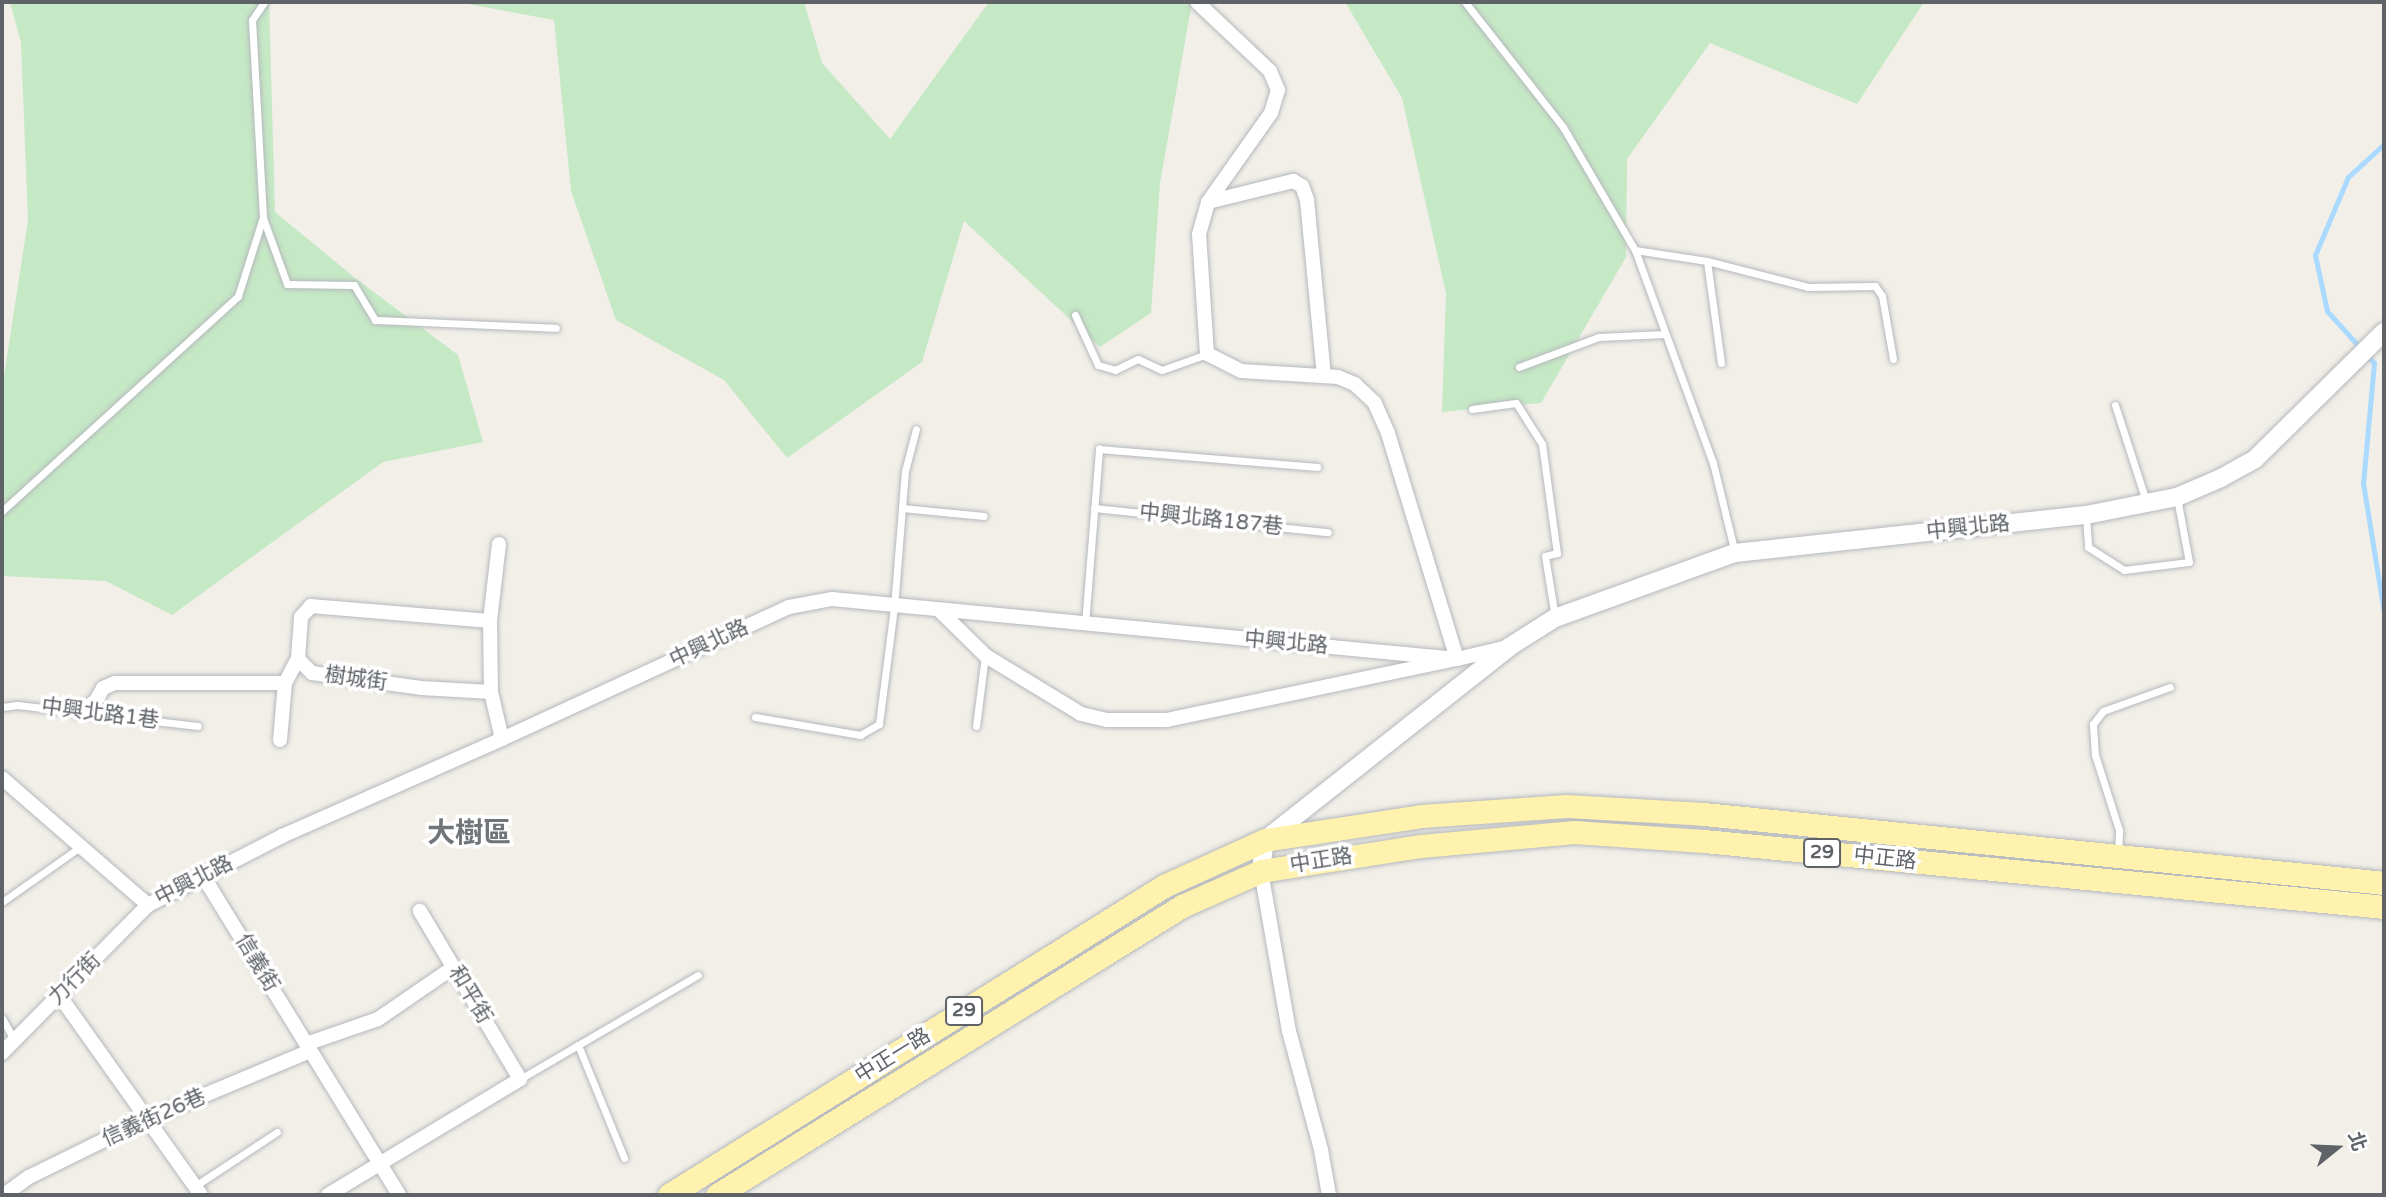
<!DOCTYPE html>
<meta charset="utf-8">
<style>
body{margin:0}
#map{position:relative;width:2386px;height:1197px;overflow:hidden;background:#f1efe8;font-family:"Varela Round","Noto Sans TC",sans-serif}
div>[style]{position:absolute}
.green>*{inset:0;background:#c5e8c5}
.stream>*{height:5px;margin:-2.5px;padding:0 2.5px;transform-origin:2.5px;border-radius:2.5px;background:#aadaff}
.roads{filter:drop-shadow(0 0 2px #b5b8bc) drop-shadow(0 0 2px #b5b8bc)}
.service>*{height:7px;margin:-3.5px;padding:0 3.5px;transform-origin:3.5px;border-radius:3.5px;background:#fff}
.minor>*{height:14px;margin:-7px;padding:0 7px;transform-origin:7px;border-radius:7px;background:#fff}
.tertiary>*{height:18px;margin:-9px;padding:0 9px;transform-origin:9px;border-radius:9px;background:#fff}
.primary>*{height:23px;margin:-11.5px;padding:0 11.5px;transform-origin:11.5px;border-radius:11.5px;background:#fff2af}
span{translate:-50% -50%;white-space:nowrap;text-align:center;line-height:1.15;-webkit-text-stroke:7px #fff;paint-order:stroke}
.shield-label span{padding:2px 5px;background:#fff;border:2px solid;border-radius:5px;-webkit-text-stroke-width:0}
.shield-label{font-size:19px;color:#5f6368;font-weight:700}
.street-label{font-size:21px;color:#5f6368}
.district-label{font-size:28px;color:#70757a;font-weight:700}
.frame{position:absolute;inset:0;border:4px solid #5f6368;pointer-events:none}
.north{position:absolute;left:2302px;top:1113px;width:70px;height:70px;-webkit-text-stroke:5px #fff;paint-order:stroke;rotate:72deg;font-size:19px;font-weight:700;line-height:28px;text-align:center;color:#5f6368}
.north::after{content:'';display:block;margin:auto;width:24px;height:32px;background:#5f6368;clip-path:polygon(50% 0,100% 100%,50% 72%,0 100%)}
</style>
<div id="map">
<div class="green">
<div style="clip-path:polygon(10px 2px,269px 2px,275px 212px,355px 278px,458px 355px,483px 442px,383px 462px,172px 615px,106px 581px,2px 576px,2px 389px,28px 220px,21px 43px)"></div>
<div style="clip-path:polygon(457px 2px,804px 2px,822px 63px,890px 139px,989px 2px,1192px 2px,1160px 183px,1151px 313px,1100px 347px,964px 221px,922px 362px,787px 458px,724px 380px,616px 320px,571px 191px,554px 20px)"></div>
<div style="clip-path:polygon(1345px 2px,1924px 2px,1857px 104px,1710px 43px,1627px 159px,1626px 257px,1541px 403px,1442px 412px,1446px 293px,1402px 98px)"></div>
</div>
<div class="stream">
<div style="left:2384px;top:144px;width:49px;rotate:137.5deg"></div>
<div style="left:2348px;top:177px;width:85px;rotate:112.9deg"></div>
<div style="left:2315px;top:255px;width:57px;rotate:77.9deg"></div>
<div style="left:2327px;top:311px;width:70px;rotate:47.9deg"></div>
<div style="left:2374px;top:363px;width:121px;rotate:95.2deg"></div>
<div style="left:2363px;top:483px;width:132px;rotate:80.8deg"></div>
</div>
<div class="roads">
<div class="service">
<div style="left:1465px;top:2px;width:159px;rotate:51.9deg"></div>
<div style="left:1563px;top:127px;width:143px;rotate:59.7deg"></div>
<div style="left:1635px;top:250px;width:227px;rotate:69.9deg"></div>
<div style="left:1713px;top:463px;width:93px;rotate:76.3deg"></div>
<div style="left:263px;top:218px;width:70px;rotate:70deg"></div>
<div style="left:287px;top:284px;width:67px;rotate:0.9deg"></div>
<div style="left:354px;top:285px;width:41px;rotate:59deg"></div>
<div style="left:375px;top:320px;width:181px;rotate:2.5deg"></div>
<div style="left:1635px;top:250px;width:73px;rotate:8.7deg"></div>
<div style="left:1707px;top:261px;width:104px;rotate:14.4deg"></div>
<div style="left:1808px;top:287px;width:67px;rotate:-0.9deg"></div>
<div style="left:1875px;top:286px;width:12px;rotate:55deg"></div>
<div style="left:1882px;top:296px;width:64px;rotate:80.1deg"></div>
<div style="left:1707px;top:261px;width:103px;rotate:82.2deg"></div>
<div style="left:1075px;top:315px;width:55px;rotate:65.3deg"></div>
<div style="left:1098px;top:365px;width:18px;rotate:16deg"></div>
<div style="left:1115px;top:370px;width:25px;rotate:-26deg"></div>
<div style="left:1138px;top:359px;width:26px;rotate:25deg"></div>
<div style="left:1162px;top:370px;width:48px;rotate:-19.6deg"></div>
<div style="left:1519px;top:367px;width:85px;rotate:-20.6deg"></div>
<div style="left:1599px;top:337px;width:66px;rotate:-2.6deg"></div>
<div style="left:2115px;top:405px;width:101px;rotate:72.1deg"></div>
<div style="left:1472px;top:409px;width:44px;rotate:-7.8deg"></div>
<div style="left:1516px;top:403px;width:49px;rotate:57.6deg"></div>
<div style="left:1542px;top:444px;width:110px;rotate:82.2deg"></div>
<div style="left:1557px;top:553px;width:12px;rotate:166deg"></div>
<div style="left:1545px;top:556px;width:62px;rotate:80.7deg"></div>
<div style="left:902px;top:508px;width:82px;rotate:5.6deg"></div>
<div style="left:1094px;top:508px;width:235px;rotate:5.9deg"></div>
<div style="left:2px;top:511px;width:319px;rotate:-42.3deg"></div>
<div style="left:238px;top:296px;width:83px;rotate:-72.4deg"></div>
<div style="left:263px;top:217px;width:197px;rotate:-93.2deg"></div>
<div style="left:252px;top:20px;width:22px;rotate:-56deg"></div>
<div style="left:2086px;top:516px;width:31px;rotate:86deg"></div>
<div style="left:2088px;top:547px;width:43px;rotate:32.6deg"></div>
<div style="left:2124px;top:570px;width:65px;rotate:-7deg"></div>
<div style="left:2189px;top:562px;width:65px;rotate:-100.6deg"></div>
<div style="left:1085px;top:624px;width:176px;rotate:-85.4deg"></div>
<div style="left:1099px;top:449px;width:219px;rotate:4.7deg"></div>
<div style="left:2px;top:707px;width:15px;rotate:-8deg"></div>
<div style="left:17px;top:705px;width:182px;rotate:6.6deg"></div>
<div style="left:755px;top:717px;width:107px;rotate:9.7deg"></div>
<div style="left:860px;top:735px;width:22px;rotate:-30deg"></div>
<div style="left:879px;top:724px;width:118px;rotate:-82.7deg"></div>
<div style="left:894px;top:607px;width:136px;rotate:-85.4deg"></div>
<div style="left:905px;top:471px;width:43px;rotate:-75.3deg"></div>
<div style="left:976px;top:726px;width:71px;rotate:-82.7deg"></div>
<div style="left:2118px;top:852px;width:22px;rotate:-87deg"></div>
<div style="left:2119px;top:830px;width:79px;rotate:-107.7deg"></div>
<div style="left:2095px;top:755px;width:31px;rotate:-94deg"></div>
<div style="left:2093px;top:724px;width:16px;rotate:-52deg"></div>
<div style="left:2103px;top:711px;width:71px;rotate:-19.7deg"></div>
<div style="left:2px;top:902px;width:95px;rotate:-35.2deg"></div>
<div style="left:2px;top:1018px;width:25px;rotate:61deg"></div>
<div style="left:578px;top:1045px;width:122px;rotate:67.8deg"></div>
<div style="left:520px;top:1079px;width:206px;rotate:-30.3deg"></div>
<div style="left:195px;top:1186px;width:98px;rotate:-33.4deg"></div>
</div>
<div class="minor">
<div style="left:1208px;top:202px;width:88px;rotate:-13.9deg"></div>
<div style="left:1293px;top:181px;width:10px;rotate:29deg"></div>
<div style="left:1302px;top:186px;width:15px;rotate:70deg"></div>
<div style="left:1307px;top:200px;width:177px;rotate:84.5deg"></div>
<div style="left:499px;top:544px;width:78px;rotate:96.7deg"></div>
<div style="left:490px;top:621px;width:71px;rotate:89.2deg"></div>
<div style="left:491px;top:692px;width:48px;rotate:76.8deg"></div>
<div style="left:940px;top:611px;width:64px;rotate:44.4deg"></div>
<div style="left:986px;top:656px;width:111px;rotate:31.4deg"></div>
<div style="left:1081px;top:714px;width:27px;rotate:13deg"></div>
<div style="left:1107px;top:720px;width:60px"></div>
<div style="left:1167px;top:720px;width:296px;rotate:-11.9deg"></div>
<div style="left:1457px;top:659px;width:236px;rotate:-107deg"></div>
<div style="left:1388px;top:433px;width:34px;rotate:-114deg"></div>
<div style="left:1374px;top:402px;width:26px;rotate:-137deg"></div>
<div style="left:1355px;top:384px;width:18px;rotate:-158deg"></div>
<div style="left:1338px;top:377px;width:97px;rotate:-176.5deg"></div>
<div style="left:1241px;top:371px;width:38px;rotate:-153deg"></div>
<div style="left:1207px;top:354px;width:120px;rotate:-93.8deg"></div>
<div style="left:1199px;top:234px;width:33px;rotate:-74deg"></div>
<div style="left:1208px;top:202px;width:109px;rotate:-54.7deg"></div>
<div style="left:1271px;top:113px;width:24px;rotate:-73deg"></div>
<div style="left:1278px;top:90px;width:21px;rotate:-113deg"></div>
<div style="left:1270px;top:71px;width:100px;rotate:-136.6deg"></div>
<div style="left:490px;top:621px;width:180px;rotate:-175.2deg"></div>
<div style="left:311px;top:606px;width:15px;rotate:132deg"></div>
<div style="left:301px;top:617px;width:42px;rotate:94.1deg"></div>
<div style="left:298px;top:659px;width:20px;rotate:45deg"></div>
<div style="left:312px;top:673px;width:110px;rotate:7.8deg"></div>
<div style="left:421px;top:688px;width:70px;rotate:3.3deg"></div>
<div style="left:79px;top:712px;width:19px;rotate:-32deg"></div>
<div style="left:95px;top:702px;width:16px;rotate:-60deg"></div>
<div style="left:103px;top:688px;width:13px;rotate:-23deg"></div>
<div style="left:115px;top:683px;width:170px"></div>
<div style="left:280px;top:740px;width:57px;rotate:-85deg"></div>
<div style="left:285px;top:683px;width:27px;rotate:-62deg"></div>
<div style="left:2px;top:778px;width:194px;rotate:41deg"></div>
<div style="left:1261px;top:871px;width:162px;rotate:80.1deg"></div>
<div style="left:1289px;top:1031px;width:123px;rotate:74.9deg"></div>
<div style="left:1321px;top:1150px;width:46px;rotate:79.9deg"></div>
<div style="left:203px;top:876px;width:374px;rotate:58.4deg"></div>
<div style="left:59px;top:995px;width:245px;rotate:54.6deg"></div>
<div style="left:306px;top:1044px;width:76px;rotate:-19.1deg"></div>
<div style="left:378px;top:1019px;width:92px;rotate:-34.4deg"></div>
<div style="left:2px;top:1053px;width:208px;rotate:-45.4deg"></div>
<div style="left:148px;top:905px;width:151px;rotate:-27.2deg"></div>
<div style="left:282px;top:836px;width:240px;rotate:-23.8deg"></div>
<div style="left:502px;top:739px;width:316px;rotate:-24.7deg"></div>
<div style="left:789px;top:607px;width:44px;rotate:-10.5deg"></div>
<div style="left:832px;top:599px;width:628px;rotate:5.48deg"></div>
<div style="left:1457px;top:659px;width:52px;rotate:-13.2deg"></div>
<div style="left:4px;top:1195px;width:31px;rotate:-36deg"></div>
<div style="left:29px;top:1177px;width:129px;rotate:-26.2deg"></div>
<div style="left:145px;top:1120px;width:179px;rotate:-22.7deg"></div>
<div style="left:328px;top:1195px;width:224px;rotate:-31.1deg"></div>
<div style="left:520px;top:1079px;width:196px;rotate:-120.8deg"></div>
</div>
<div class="tertiary">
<div style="left:1261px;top:871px;width:31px;rotate:-83deg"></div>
<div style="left:1265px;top:840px;width:311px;rotate:-38.3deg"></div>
<div style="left:1509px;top:647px;width:54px;rotate:-32.2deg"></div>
<div style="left:1555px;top:618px;width:191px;rotate:-19.9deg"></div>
<div style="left:1735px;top:553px;width:353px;rotate:-6.2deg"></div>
<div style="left:2086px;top:515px;width:93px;rotate:-11.2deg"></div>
<div style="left:2177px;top:497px;width:48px;rotate:-23.4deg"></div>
<div style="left:2221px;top:478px;width:39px;rotate:-29deg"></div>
<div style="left:2255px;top:459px;width:181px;rotate:-44.6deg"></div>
</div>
<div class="primary">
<div style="left:669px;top:1195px;width:584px;rotate:-31.97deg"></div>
<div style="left:1164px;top:886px;width:111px;rotate:-24.5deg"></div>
<div style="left:1265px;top:840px;width:158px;rotate:-8.7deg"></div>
<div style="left:1421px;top:816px;width:146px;rotate:-3.9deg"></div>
<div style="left:1567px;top:806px;width:137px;rotate:3.3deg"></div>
<div style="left:1704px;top:814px;width:683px;rotate:5.79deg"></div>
<div style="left:717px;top:1195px;width:547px;rotate:-31.86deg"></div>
<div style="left:1182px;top:906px;width:86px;rotate:-23.9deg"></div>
<div style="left:1261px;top:871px;width:162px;rotate:-8.9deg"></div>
<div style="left:1421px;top:846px;width:154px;rotate:-5.2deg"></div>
<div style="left:1574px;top:832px;width:130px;rotate:4deg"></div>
<div style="left:1704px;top:841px;width:683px;rotate:5.54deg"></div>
</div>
</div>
<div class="shield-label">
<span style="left:1822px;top:853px">29</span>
<span style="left:964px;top:1011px">29</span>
</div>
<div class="street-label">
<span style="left:1211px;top:520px;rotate:6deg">中興北路187巷</span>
<span style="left:1968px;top:528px;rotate:-6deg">中興北路</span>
<span style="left:1286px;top:643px;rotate:5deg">中興北路</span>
<span style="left:709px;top:644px;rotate:-25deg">中興北路</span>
<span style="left:356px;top:679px;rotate:8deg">樹城街</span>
<span style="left:100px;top:714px;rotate:7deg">中興北路1巷</span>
<span style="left:1885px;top:859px;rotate:6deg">中正路</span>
<span style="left:1321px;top:861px;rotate:-9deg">中正路</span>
<span style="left:194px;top:881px;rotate:-27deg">中興北路</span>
<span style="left:257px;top:963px;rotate:59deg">信義街</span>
<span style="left:75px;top:979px;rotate:-45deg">力行街</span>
<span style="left:470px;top:995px;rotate:59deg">和平街</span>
<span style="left:893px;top:1056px;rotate:-32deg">中正一路</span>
<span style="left:154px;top:1118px;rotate:-24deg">信義街26巷</span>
</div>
<div class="district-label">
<span style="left:469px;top:833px">大樹區</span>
</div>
<div class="frame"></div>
<div class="north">北</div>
</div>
